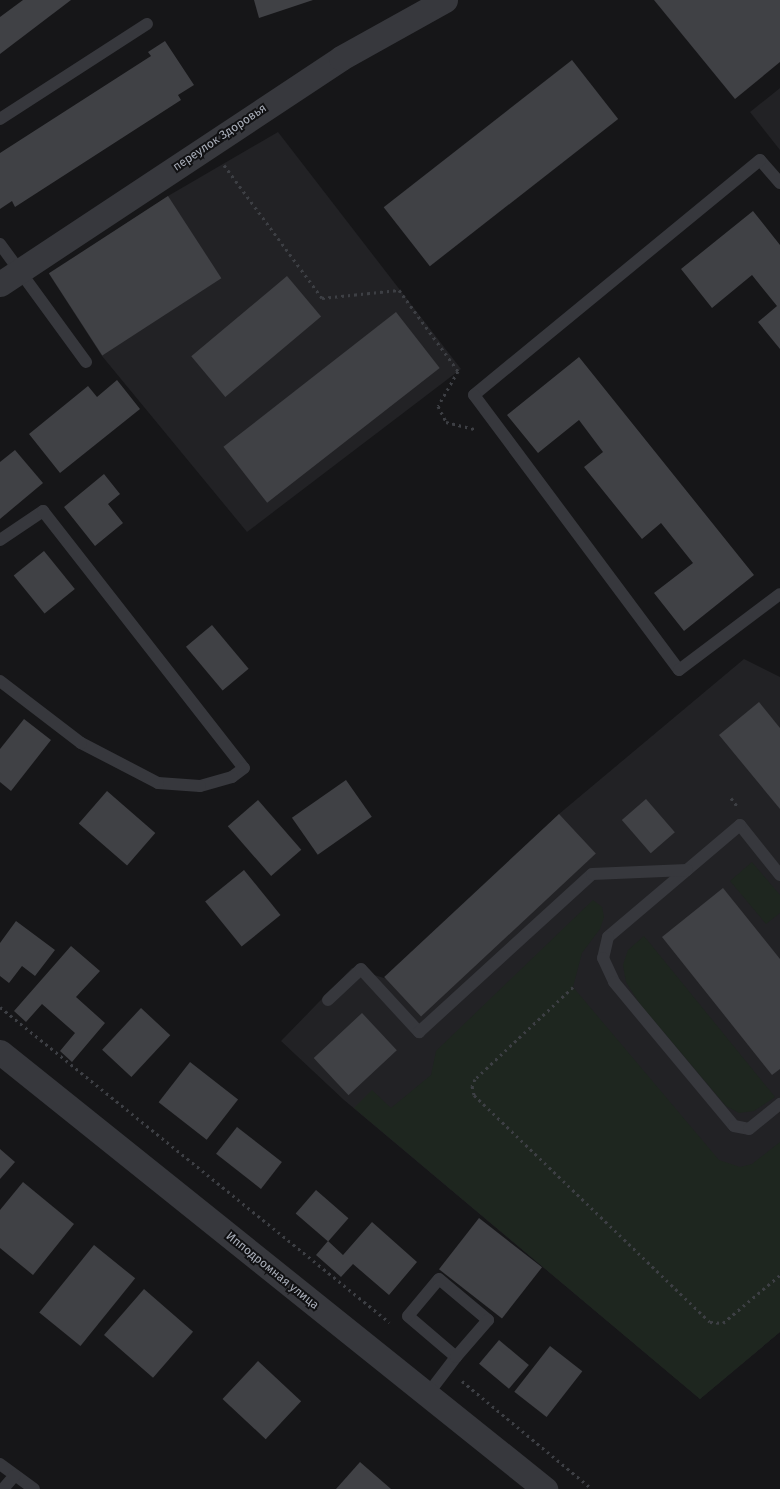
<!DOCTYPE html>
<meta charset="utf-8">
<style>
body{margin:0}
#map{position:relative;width:780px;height:1489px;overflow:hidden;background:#161618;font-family:"Fira Sans",sans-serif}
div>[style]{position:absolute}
.built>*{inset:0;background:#222225}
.green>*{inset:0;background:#1e261f}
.building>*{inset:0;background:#404145;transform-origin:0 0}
.path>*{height:3px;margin-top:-1.5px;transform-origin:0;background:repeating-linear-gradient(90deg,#3d3f44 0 2.5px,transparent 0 6.5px)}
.service>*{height:12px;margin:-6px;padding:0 6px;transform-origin:6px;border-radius:6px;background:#37383d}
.minor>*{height:25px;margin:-12.5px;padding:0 12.5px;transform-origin:12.5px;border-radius:12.5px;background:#37383d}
span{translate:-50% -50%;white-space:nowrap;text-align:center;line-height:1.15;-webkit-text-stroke:4px #111113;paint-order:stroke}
.street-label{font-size:12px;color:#a8adb8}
</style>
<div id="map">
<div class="built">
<div style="clip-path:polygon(780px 88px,780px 150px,750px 112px)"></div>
<div style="clip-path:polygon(278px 132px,461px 369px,247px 532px,102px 356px,49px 274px,168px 196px)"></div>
<div style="clip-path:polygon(744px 659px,780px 677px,780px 1332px,700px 1399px,344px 1100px,281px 1041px,352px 968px,387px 979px,559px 814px)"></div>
</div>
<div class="green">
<div style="clip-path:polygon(752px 862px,780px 895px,780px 913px,766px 924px,730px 881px)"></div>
<div style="clip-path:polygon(593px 900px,602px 907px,604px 917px,600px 929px,582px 953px,573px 987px,719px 1160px,740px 1167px,752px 1164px,780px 1142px,780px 1332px,700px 1399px,354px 1108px,372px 1090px,391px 1108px,431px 1075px,436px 1051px)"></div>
<div style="clip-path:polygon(644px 936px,775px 1097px,754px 1111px,739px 1113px,726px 1106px,640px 1004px,626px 982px,623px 965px,628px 950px)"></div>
</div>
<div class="building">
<div style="clip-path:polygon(23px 0,71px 0,0 54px,0 17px)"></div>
<div style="clip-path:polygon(254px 0,313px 0,259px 18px)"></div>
<div style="clip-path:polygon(654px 0,780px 0,780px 62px,735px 99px)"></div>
<div style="clip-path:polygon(165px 41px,194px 85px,178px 95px,181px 100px,15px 207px,12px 201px,0 209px,0 153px,151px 56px,148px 52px)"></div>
<div style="left:572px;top:60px;width:75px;height:239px;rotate:52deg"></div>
<div style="left:168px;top:196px;width:98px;height:142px;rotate:57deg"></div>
<div style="clip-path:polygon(753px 211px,780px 245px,780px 349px,758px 322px,777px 306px,752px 275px,712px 308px,681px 269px)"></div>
<div style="left:287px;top:276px;width:53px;height:125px;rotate:50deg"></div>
<div style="left:396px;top:312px;width:71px;height:219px;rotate:52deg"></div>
<div style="clip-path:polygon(579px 357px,754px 575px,684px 631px,654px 593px,693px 563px,661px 523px,642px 539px,584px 467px,603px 452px,579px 420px,538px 453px,507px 415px)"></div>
<div style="clip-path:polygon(117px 380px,140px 409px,60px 473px,29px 434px,88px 386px,97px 397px)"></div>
<div style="clip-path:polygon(15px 450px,43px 483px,0 519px,0 462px)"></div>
<div style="clip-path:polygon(104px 474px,120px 494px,108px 504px,123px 523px,95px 546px,64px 507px)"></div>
<div style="left:44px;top:551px;width:49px;height:39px;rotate:51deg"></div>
<div style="left:212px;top:625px;width:57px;height:34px;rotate:50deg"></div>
<div style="clip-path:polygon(759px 702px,780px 728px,780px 809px,719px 735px)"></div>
<div style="clip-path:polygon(24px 719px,51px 740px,11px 791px,0 782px,0 749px)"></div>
<div style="left:346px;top:780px;width:45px;height:66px;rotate:55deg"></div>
<div style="left:107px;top:791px;width:64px;height:43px;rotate:41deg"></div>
<div style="left:646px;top:799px;width:44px;height:32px;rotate:49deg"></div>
<div style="left:258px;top:800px;width:66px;height:40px;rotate:49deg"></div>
<div style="left:559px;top:814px;width:54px;height:239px;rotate:47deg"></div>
<div style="left:244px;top:870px;width:58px;height:50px;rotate:51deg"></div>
<div style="clip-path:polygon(723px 888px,780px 959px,780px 1069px,772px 1075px,662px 937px)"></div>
<div style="clip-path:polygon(16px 921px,55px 950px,35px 976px,22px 966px,9px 983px,0 976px,0 943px)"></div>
<div style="clip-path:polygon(71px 946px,100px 971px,76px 997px,105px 1023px,72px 1062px,60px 1051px,75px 1033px,42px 1004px,26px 1022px,14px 1011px)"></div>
<div style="left:141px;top:1008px;width:40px;height:57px;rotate:43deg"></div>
<div style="left:362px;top:1013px;width:51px;height:66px;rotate:47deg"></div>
<div style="left:190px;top:1062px;width:61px;height:51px;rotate:38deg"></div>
<div style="left:237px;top:1127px;width:57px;height:34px;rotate:38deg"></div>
<div style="clip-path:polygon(0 1149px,15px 1162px,0 1179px)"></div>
<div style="clip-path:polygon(23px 1182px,74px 1224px,33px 1275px,0 1248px,0 1210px)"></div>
<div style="left:316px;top:1190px;width:43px;height:31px;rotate:41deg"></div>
<div style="left:479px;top:1218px;width:80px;height:65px;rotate:38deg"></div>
<div style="clip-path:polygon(372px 1222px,417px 1262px,389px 1295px,353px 1264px,341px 1277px,316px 1255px,328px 1241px,343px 1255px)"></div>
<div style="left:94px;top:1245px;width:53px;height:87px;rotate:39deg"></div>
<div style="left:144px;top:1289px;width:65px;height:61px;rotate:41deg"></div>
<div style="left:499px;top:1340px;width:39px;height:31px;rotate:40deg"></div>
<div style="left:550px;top:1346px;width:41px;height:58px;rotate:38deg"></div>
<div style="left:258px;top:1361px;width:59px;height:52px;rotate:43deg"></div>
<div style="clip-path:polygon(360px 1462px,391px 1489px,336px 1489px)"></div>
</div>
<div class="path">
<div style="left:224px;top:165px;width:165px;rotate:53.6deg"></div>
<div style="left:322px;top:298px;width:77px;rotate:-5.9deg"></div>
<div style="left:399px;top:290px;width:100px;rotate:53.9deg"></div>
<div style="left:458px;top:371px;width:40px;rotate:119.7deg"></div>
<div style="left:438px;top:406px;width:18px;rotate:63deg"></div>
<div style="left:446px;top:422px;width:29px;rotate:14deg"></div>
<div style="left:731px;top:798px;width:10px;rotate:53deg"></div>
<div style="left:573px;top:987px;width:134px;rotate:136.8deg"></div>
<div style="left:475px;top:1079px;width:8px;rotate:113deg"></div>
<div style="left:472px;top:1086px;width:9px;rotate:77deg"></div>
<div style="left:474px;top:1095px;width:327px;rotate:43.9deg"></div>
<div style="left:710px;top:1322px;width:13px;rotate:4deg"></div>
<div style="left:723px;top:1323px;width:75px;rotate:-40.1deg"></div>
<div style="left:0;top:1007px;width:501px;rotate:39deg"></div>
<div style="left:462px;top:1381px;width:169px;rotate:39.7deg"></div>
</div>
<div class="service">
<div style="left:0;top:119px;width:175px;rotate:-32.9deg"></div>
<div style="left:780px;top:183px;width:30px;rotate:-131deg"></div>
<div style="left:760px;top:160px;width:370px;rotate:140.6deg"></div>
<div style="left:474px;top:395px;width:343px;rotate:53.3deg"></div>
<div style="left:679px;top:670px;width:126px;rotate:-37deg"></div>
<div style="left:0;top:244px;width:146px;rotate:53.9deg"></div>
<div style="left:0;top:540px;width:52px;rotate:-34deg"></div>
<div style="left:43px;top:511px;width:326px;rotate:52deg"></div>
<div style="left:244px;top:768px;width:15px;rotate:143deg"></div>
<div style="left:232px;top:777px;width:33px;rotate:164deg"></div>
<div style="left:200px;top:786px;width:42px;rotate:-175.9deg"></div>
<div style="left:158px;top:783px;width:87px;rotate:-152.5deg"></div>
<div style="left:81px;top:743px;width:102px;rotate:-142.6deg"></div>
<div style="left:780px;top:875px;width:64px;rotate:-128.7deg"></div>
<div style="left:740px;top:825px;width:173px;rotate:139.7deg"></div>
<div style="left:608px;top:937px;width:22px;rotate:103deg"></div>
<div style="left:603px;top:958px;width:26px;rotate:65deg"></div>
<div style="left:614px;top:982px;width:187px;rotate:50.2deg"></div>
<div style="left:734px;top:1126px;width:15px;rotate:11deg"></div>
<div style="left:749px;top:1129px;width:40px;rotate:-39deg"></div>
<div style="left:328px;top:1000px;width:45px;rotate:-43.2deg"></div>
<div style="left:361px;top:969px;width:86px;rotate:47.4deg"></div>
<div style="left:419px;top:1032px;width:234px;rotate:-42.4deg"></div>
<div style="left:592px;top:874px;width:95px;rotate:-2.4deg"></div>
<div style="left:427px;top:1395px;width:48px;rotate:-52.7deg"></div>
<div style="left:456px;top:1357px;width:63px;rotate:-139.5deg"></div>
<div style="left:408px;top:1316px;width:48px;rotate:-50deg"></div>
<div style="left:439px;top:1279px;width:64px;rotate:39.9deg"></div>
<div style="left:488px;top:1320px;width:49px;rotate:130.9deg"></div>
<div style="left:0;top:1464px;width:42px;rotate:36.3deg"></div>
<div style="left:3px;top:1489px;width:18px;rotate:-49deg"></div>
</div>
<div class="minor">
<div style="left:0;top:284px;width:409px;rotate:-33.5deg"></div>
<div style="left:341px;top:58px;width:119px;rotate:-29.1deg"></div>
<div style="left:0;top:1052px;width:699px;rotate:38.72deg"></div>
</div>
<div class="street-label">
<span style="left:220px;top:138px;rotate:-34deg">переулок Здоровья</span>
<span style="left:272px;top:1271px;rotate:39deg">Ипподромная улица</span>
</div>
</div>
